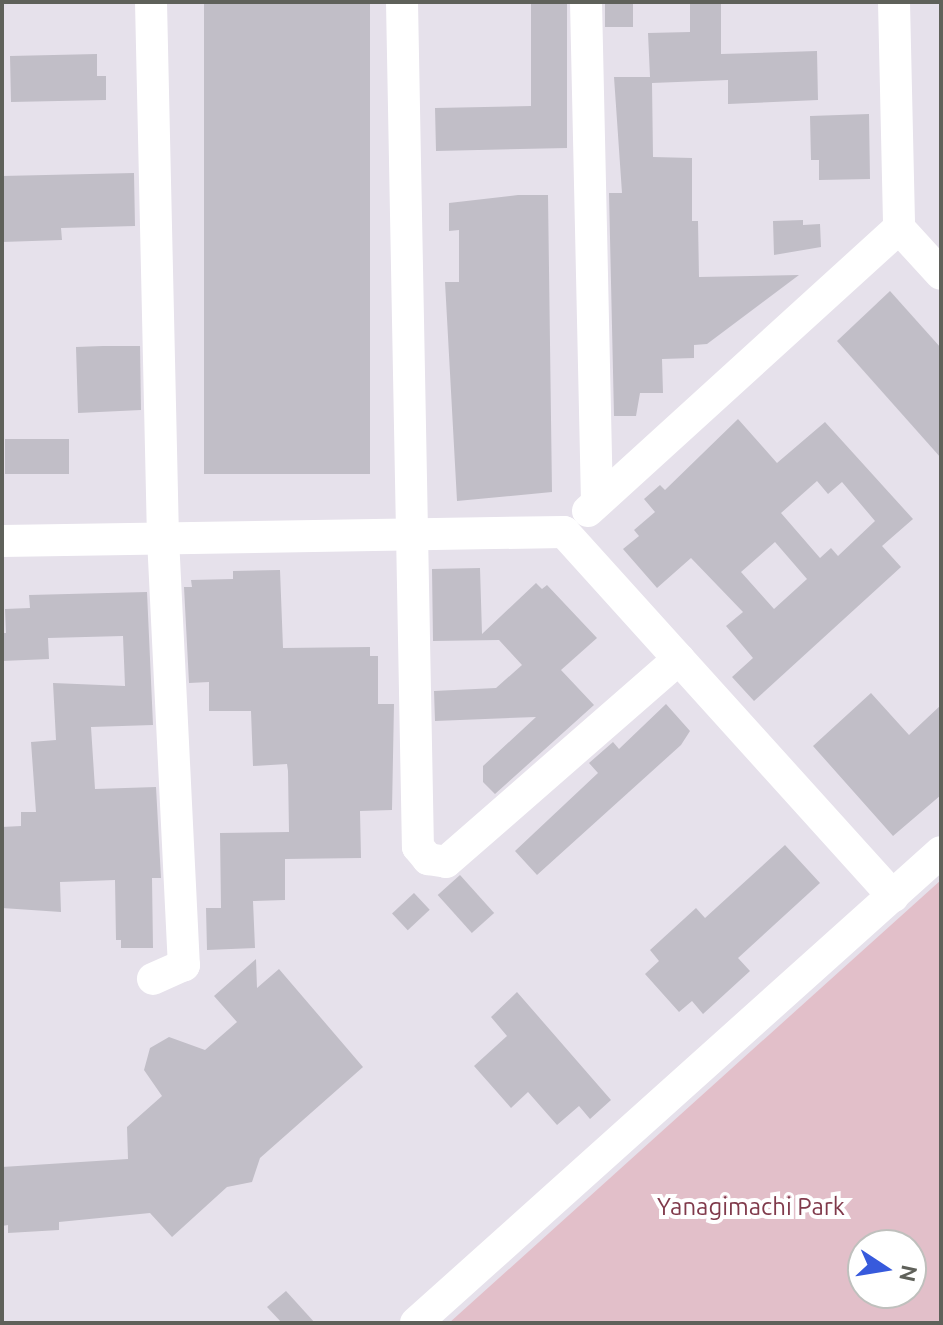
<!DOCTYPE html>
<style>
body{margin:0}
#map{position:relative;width:943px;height:1325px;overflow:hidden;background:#e6e1eb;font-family:Ubuntu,sans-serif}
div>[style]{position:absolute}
.green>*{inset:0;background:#e2bfc9}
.building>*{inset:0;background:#c1bec7;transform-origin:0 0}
.minor>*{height:32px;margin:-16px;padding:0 16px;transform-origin:16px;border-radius:16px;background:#fff}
span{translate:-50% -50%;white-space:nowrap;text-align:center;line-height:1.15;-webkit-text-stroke:8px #fff;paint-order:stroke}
.park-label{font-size:24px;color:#803a4b}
.frame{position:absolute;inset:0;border:4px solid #5f615a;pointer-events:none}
.north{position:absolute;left:847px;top:1229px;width:80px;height:80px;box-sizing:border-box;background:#fff;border:2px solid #bfc0bd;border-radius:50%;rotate:102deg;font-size:22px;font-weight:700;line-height:32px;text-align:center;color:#5f615a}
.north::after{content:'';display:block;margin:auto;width:28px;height:36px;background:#375adc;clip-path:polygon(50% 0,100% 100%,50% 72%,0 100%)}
</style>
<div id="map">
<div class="green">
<div style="clip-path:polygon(evenodd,941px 880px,941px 1323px,449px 1323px,941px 880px,863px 1245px,911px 1245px,911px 1293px,863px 1293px,863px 1245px)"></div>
</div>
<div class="building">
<div style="left:204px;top:2px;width:166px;height:472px"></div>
<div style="left:605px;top:2px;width:28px;height:25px"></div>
<div style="clip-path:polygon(690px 2px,721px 2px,721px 54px,817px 51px,818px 100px,728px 104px,728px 80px,652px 83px,653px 157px,692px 158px,692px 221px,698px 221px,699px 277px,799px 275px,707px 344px,694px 345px,694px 358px,662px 359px,663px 393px,640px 393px,636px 416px,614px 416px,609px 193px,622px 193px,614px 77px,650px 77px,648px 33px,690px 32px)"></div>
<div style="clip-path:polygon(531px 3px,567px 4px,567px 148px,436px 151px,435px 108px,531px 106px)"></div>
<div style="clip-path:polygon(97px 54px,97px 76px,106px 76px,106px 100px,11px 102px,10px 56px)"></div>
<div style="clip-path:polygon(869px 114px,870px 179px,819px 180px,819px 160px,811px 160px,810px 116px)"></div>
<div style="clip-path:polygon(134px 173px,135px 226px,61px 228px,62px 240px,2px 242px,2px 176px)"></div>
<div style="clip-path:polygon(518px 195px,548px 195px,552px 492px,457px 501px,445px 282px,459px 282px,459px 230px,449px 231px,449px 203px)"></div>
<div style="clip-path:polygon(803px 220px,803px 225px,820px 224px,821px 247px,774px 255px,773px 221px)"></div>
<div style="clip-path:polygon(890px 291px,941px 348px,941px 458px,837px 341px)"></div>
<div style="clip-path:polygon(103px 346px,140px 346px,141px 410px,78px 413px,76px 347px)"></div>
<div style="clip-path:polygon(evenodd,738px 419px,777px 463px,825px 422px,913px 519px,882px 546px,901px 567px,754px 701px,732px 677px,753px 658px,726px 626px,743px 612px,691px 558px,657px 588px,623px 549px,639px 536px,634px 530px,655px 512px,644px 499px,660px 485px,665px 490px,738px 419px,817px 481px,828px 494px,842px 482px,875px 521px,838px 556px,831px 548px,820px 558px,781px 513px,817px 481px,738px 419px,775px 542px,807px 579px,774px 609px,741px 572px,775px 542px)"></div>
<div style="left:69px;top:439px;width:35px;height:64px;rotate:90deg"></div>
<div style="clip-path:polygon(480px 568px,482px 634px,536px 583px,542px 589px,547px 585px,597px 638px,561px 670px,594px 705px,495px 794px,483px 782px,483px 766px,536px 717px,435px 721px,434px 691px,496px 688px,522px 665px,499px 640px,433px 641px,432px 569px)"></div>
<div style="clip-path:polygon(280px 570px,283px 648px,370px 647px,370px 656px,378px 656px,378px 704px,394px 704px,392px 810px,360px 811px,361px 858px,285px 859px,285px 900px,253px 901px,255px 948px,207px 950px,206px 908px,221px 908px,220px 833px,289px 832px,288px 771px,287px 764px,253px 766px,251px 711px,209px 711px,209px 682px,189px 683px,184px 587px,192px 587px,191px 580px,233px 579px,233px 571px)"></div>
<div style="clip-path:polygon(147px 592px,153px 725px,91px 727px,95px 789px,156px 787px,161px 878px,152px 878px,153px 948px,121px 948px,121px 940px,116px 940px,115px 880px,60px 882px,61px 912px,2px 908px,2px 827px,21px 826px,21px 812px,36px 812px,31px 742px,56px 740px,53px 683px,125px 686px,123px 636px,48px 638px,49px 659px,2px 661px,2px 633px,6px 633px,5px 609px,30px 608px,29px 595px)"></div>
<div style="clip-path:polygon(871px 693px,909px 735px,941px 705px,941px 795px,893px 836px,813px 746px)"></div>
<div style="clip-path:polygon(666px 704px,690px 731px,681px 745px,537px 875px,515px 851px,598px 773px,589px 763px,613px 742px,619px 749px)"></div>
<div style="clip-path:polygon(785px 845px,820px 883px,738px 958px,750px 971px,703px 1014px,692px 1001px,679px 1012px,645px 974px,659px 961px,650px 950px,696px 908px,705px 918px)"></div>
<div style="left:460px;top:875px;width:51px;height:30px;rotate:48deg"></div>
<div style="left:414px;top:893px;width:23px;height:30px;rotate:47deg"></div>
<div style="clip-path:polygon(256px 959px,257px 988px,279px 969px,363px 1067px,260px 1158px,252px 1182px,227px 1187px,172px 1237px,150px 1213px,59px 1222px,59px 1230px,8px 1233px,8px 1225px,2px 1226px,2px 1167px,128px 1159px,127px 1127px,162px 1096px,144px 1070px,150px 1048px,169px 1037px,205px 1050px,237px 1022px,214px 996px)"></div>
<div style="clip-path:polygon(517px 992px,611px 1100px,590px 1119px,579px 1106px,557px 1125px,528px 1092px,511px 1108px,474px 1066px,507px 1036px,491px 1017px)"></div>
<div style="clip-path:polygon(286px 1291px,315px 1323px,282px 1323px,267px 1307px)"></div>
</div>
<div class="minor">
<div style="left:151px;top:2px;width:536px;rotate:88.72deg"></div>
<div style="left:163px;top:538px;width:428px;rotate:87.2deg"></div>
<div style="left:184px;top:965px;width:34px;rotate:156deg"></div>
<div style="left:402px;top:2px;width:845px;rotate:88.92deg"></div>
<div style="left:418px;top:847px;width:16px;rotate:50deg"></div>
<div style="left:428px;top:859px;width:18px;rotate:9deg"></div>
<div style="left:446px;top:862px;width:309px;rotate:-41.1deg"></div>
<div style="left:586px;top:2px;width:500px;rotate:88.74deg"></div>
<div style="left:894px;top:2px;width:226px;rotate:88.7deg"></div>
<div style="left:899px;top:228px;width:62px;rotate:47.6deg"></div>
<div style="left:588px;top:511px;width:420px;rotate:-42.3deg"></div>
<div style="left:2px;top:541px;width:562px;rotate:-0.92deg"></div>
<div style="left:564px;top:532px;width:491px;rotate:47.9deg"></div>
<div style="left:416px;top:1323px;width:705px;rotate:-41.9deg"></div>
</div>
<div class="park-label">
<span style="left:751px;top:1207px">Yanagimachi Park</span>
</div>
<div class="frame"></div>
<div class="north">N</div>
</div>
